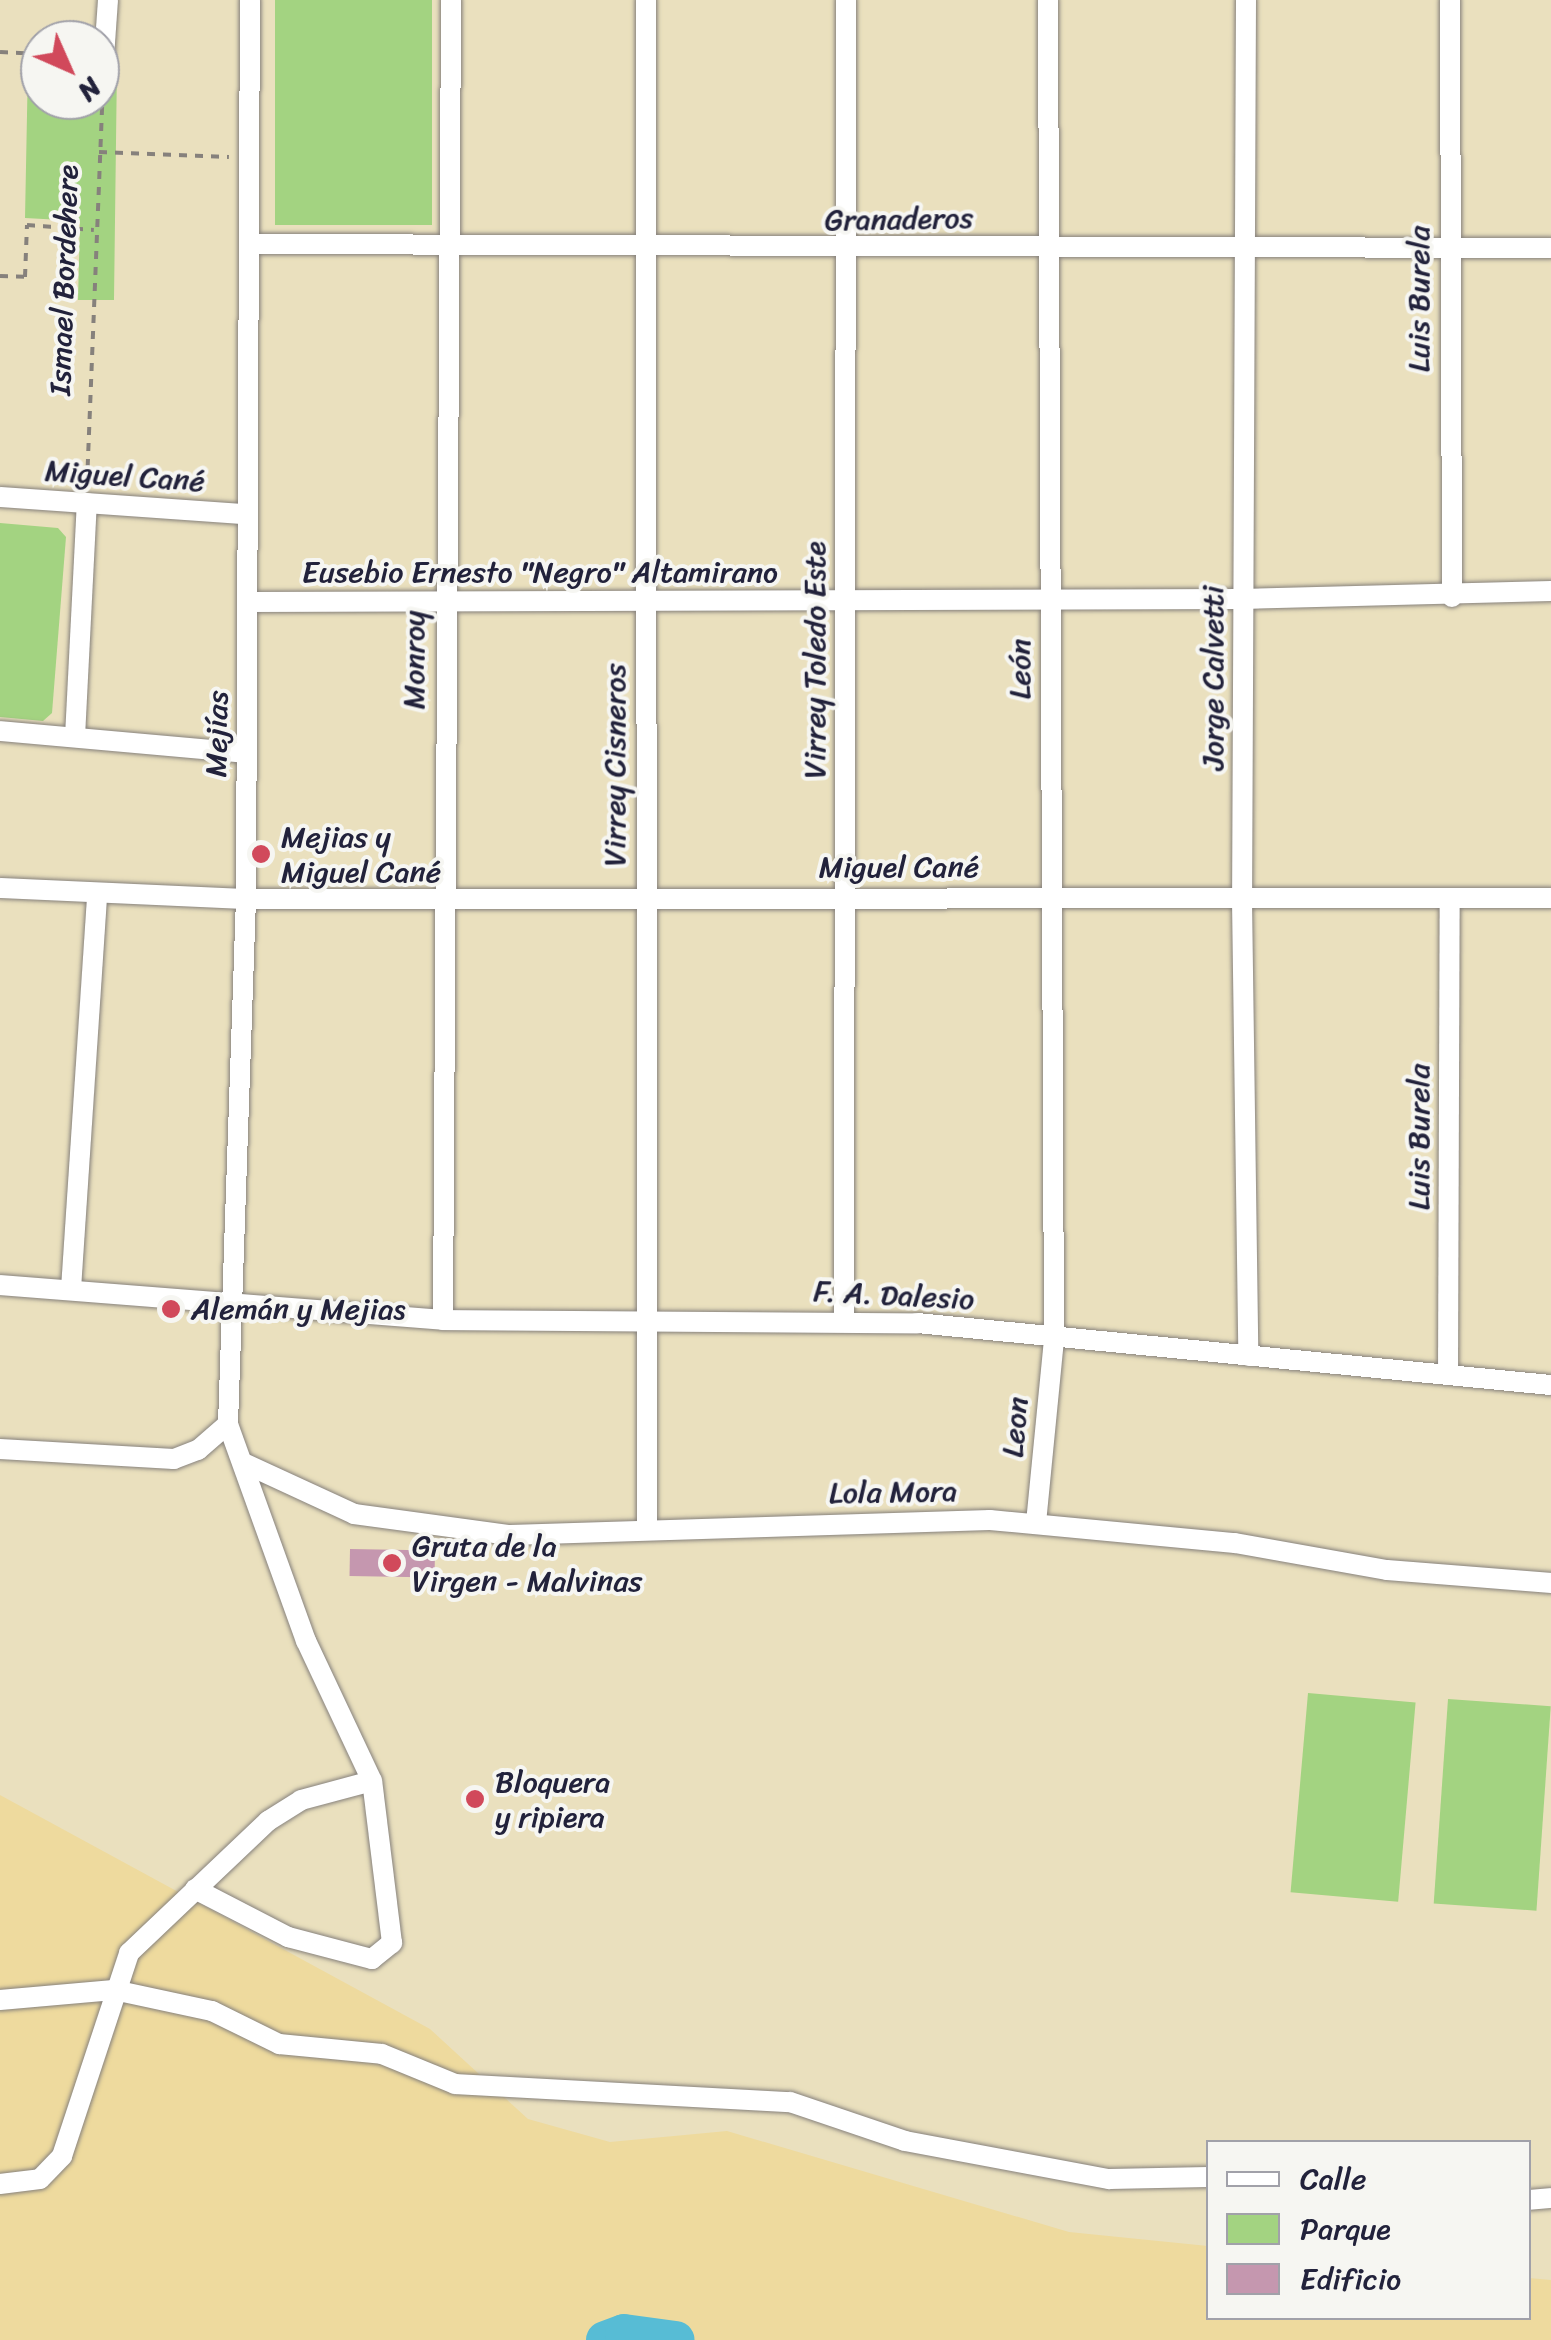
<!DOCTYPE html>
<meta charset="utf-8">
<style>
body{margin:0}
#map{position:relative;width:1551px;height:2340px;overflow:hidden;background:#eae0be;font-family:Sriracha,sans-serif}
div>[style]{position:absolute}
.green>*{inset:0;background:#a3d381;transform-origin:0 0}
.sand>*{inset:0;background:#eeda9e}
.river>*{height:38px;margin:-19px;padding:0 19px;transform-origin:19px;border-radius:19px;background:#57bcd5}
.building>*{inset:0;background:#c597af;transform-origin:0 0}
.path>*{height:4px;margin-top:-2px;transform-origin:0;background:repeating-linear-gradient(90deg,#86817c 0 8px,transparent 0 16px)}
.roads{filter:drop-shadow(0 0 2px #86817c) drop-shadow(0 0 2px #86817c)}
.street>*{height:20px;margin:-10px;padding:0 10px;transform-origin:10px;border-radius:10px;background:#fff}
.dots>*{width:28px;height:28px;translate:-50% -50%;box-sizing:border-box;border:5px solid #f6f6f2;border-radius:50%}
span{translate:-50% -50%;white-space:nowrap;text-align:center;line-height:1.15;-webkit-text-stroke:8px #f6f6f2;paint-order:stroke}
.street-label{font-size:30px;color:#22223b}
.poi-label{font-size:30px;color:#22223b}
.left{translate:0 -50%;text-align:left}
.legend{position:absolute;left:1206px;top:2140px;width:325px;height:180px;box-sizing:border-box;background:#f6f6f2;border:2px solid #a1a1a9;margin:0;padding:12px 18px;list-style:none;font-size:30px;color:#22223b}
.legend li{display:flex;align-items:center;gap:20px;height:50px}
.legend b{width:50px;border:2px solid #a1a1a9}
.north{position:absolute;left:20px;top:20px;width:100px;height:100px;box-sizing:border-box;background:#f6f6f2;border:2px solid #a1a1a9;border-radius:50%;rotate:135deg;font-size:28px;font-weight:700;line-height:40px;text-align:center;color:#22223b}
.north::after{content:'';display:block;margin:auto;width:35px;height:45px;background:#d1495b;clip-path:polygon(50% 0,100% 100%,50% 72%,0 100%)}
</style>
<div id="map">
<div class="green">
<div style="left:275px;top:0;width:157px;height:225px"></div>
<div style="clip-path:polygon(28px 63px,40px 63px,40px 100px,100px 100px,100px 64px,117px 64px,114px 300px,78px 300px,80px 221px,25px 218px)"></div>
<div style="clip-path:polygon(0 523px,58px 528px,66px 537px,52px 713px,43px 721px,0 717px)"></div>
<div style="left:1308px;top:1693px;width:108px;height:200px;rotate:5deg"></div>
<div style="left:1448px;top:1699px;width:103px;height:205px;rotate:4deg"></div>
</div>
<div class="sand">
<div style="clip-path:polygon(0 1795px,430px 2029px,528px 2119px,610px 2142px,727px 2131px,1069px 2232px,1208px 2246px,1208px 2318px,1528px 2318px,1529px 2278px,1551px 2280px,1551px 2340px,0 2340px)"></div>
</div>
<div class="river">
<div style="left:605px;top:2340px;width:20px;rotate:-20deg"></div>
<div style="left:624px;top:2333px;width:52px;rotate:7.7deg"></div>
</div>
<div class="building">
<div style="left:350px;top:1549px;width:85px;height:27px;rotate:1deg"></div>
</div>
<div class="path">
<div style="left:0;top:52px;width:40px;rotate:2.9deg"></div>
<div style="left:99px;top:152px;width:130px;rotate:2.2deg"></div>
<div style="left:0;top:276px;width:25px;rotate:2deg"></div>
<div style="left:25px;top:277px;width:52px;rotate:-87.8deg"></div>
<div style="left:27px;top:225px;width:67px;rotate:4.3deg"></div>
<div style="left:87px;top:483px;width:405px;rotate:-87.7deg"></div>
</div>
<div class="roads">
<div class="street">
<div style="left:646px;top:0;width:1530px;rotate:89.96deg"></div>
<div style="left:1246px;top:0;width:900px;rotate:90.25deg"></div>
<div style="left:1242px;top:900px;width:456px;rotate:89.2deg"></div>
<div style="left:1450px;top:0;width:597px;rotate:89.81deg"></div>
<div style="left:104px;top:57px;width:57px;rotate:-86deg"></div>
<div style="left:249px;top:244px;width:1302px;rotate:0.18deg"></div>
<div style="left:0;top:497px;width:247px;rotate:4deg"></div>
<div style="left:249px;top:602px;width:994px;rotate:-0.17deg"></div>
<div style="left:1243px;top:599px;width:308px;rotate:-1.5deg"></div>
<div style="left:0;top:731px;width:247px;rotate:5.1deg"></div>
<div style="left:75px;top:737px;width:234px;rotate:-87.1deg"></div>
<div style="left:0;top:888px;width:246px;rotate:2.6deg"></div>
<div style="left:246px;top:899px;width:1305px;rotate:-0.04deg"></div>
<div style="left:0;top:1285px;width:444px;rotate:4.5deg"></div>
<div style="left:443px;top:1320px;width:474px;rotate:0.4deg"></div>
<div style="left:917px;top:1323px;width:637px;rotate:5.59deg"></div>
<div style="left:71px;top:1289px;width:395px;rotate:-86.2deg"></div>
<div style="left:443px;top:1320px;width:1320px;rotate:-89.65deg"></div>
<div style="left:844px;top:1320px;width:1320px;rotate:-89.91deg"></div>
<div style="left:1448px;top:1375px;width:476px;rotate:-89.8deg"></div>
<div style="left:0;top:1449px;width:174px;rotate:3.3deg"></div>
<div style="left:174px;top:1459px;width:26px;rotate:-21deg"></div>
<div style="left:198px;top:1450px;width:40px;rotate:-41deg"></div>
<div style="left:246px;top:1464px;width:119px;rotate:24.8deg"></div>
<div style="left:354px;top:1514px;width:157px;rotate:7.7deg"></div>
<div style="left:510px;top:1535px;width:480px;rotate:-1.8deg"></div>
<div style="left:990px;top:1520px;width:246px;rotate:5.4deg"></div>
<div style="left:1235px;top:1543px;width:154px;rotate:10.1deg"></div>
<div style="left:1387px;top:1570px;width:165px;rotate:4.5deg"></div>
<div style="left:1036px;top:1523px;width:186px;rotate:-84.4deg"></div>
<div style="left:1054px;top:1338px;width:1338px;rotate:-90.26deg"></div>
<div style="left:195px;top:1889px;width:105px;rotate:27.3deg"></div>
<div style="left:288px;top:1937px;width:87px;rotate:14.7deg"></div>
<div style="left:372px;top:1959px;width:26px;rotate:-39deg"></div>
<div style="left:392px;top:1943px;width:163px;rotate:-97deg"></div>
<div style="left:372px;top:1781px;width:155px;rotate:-115.2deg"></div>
<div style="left:306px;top:1641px;width:231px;rotate:-109.8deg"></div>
<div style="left:228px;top:1424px;width:525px;rotate:-88.04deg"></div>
<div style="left:246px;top:899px;width:899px;rotate:-89.75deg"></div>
<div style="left:0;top:2000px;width:114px;rotate:-5deg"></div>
<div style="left:114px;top:1990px;width:100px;rotate:12.1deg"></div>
<div style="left:212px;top:2011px;width:75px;rotate:26.2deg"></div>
<div style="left:279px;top:2044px;width:103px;rotate:5.5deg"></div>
<div style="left:382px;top:2054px;width:79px;rotate:22.3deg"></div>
<div style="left:455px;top:2084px;width:335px;rotate:3.1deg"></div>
<div style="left:790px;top:2102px;width:121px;rotate:18.7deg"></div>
<div style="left:905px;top:2141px;width:208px;rotate:10.6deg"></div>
<div style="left:1109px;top:2179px;width:99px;rotate:-1.2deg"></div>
<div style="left:0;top:2184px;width:40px;rotate:-7.1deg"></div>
<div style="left:40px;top:2179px;width:32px;rotate:-46deg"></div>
<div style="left:62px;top:2156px;width:214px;rotate:-71.7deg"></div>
<div style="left:129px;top:1953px;width:192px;rotate:-43.5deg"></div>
<div style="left:268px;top:1821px;width:39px;rotate:-32deg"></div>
<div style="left:301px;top:1800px;width:73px;rotate:-15deg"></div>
<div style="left:1528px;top:2200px;width:23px;rotate:-5deg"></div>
</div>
</div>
<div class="dots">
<div style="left:261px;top:854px;background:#d1495b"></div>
<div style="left:171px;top:1309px;background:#d1495b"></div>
<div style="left:392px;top:1563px;background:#d1495b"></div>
<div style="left:475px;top:1799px;background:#d1495b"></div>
</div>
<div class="street-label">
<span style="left:899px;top:219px;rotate:-1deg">Granaderos</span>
<span style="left:64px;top:280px;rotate:-88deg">Ismael Bordehere</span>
<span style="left:1419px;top:299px;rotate:-90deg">Luis Burela</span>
<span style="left:125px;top:476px;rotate:4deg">Miguel Cané</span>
<span style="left:540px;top:572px">Eusebio Ernesto "Negro" Altamirano</span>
<span style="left:414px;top:660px;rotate:-90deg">Monroy</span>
<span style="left:815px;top:660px;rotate:-90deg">Virrey Toledo Este</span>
<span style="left:1020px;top:669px;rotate:-90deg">León</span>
<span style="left:1213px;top:678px;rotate:-90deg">Jorge Calvetti</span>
<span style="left:217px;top:734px;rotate:-89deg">Mejías</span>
<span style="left:615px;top:765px;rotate:-90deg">Virrey Cisneros</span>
<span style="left:899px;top:867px">Miguel Cané</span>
<span style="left:1419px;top:1137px;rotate:-90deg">Luis Burela</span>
<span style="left:894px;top:1295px;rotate:3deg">F. A. Dalesio</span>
<span style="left:1015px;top:1427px;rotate:-85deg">Leon</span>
<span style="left:893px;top:1492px;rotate:-1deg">Lola Mora</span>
</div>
<div class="poi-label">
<span class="left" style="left:281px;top:854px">Mejias y<br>Miguel Cané</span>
<span class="left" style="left:191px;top:1309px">Alemán y Mejias</span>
<span class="left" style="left:412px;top:1563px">Gruta de la<br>Virgen - Malvinas</span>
<span class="left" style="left:495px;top:1799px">Bloquera<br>y ripiera</span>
</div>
<ul class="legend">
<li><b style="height:12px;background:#fff"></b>Calle</li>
<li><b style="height:28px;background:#a3d381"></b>Parque</li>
<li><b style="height:28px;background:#c597af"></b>Edificio</li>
</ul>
<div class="north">N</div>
</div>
